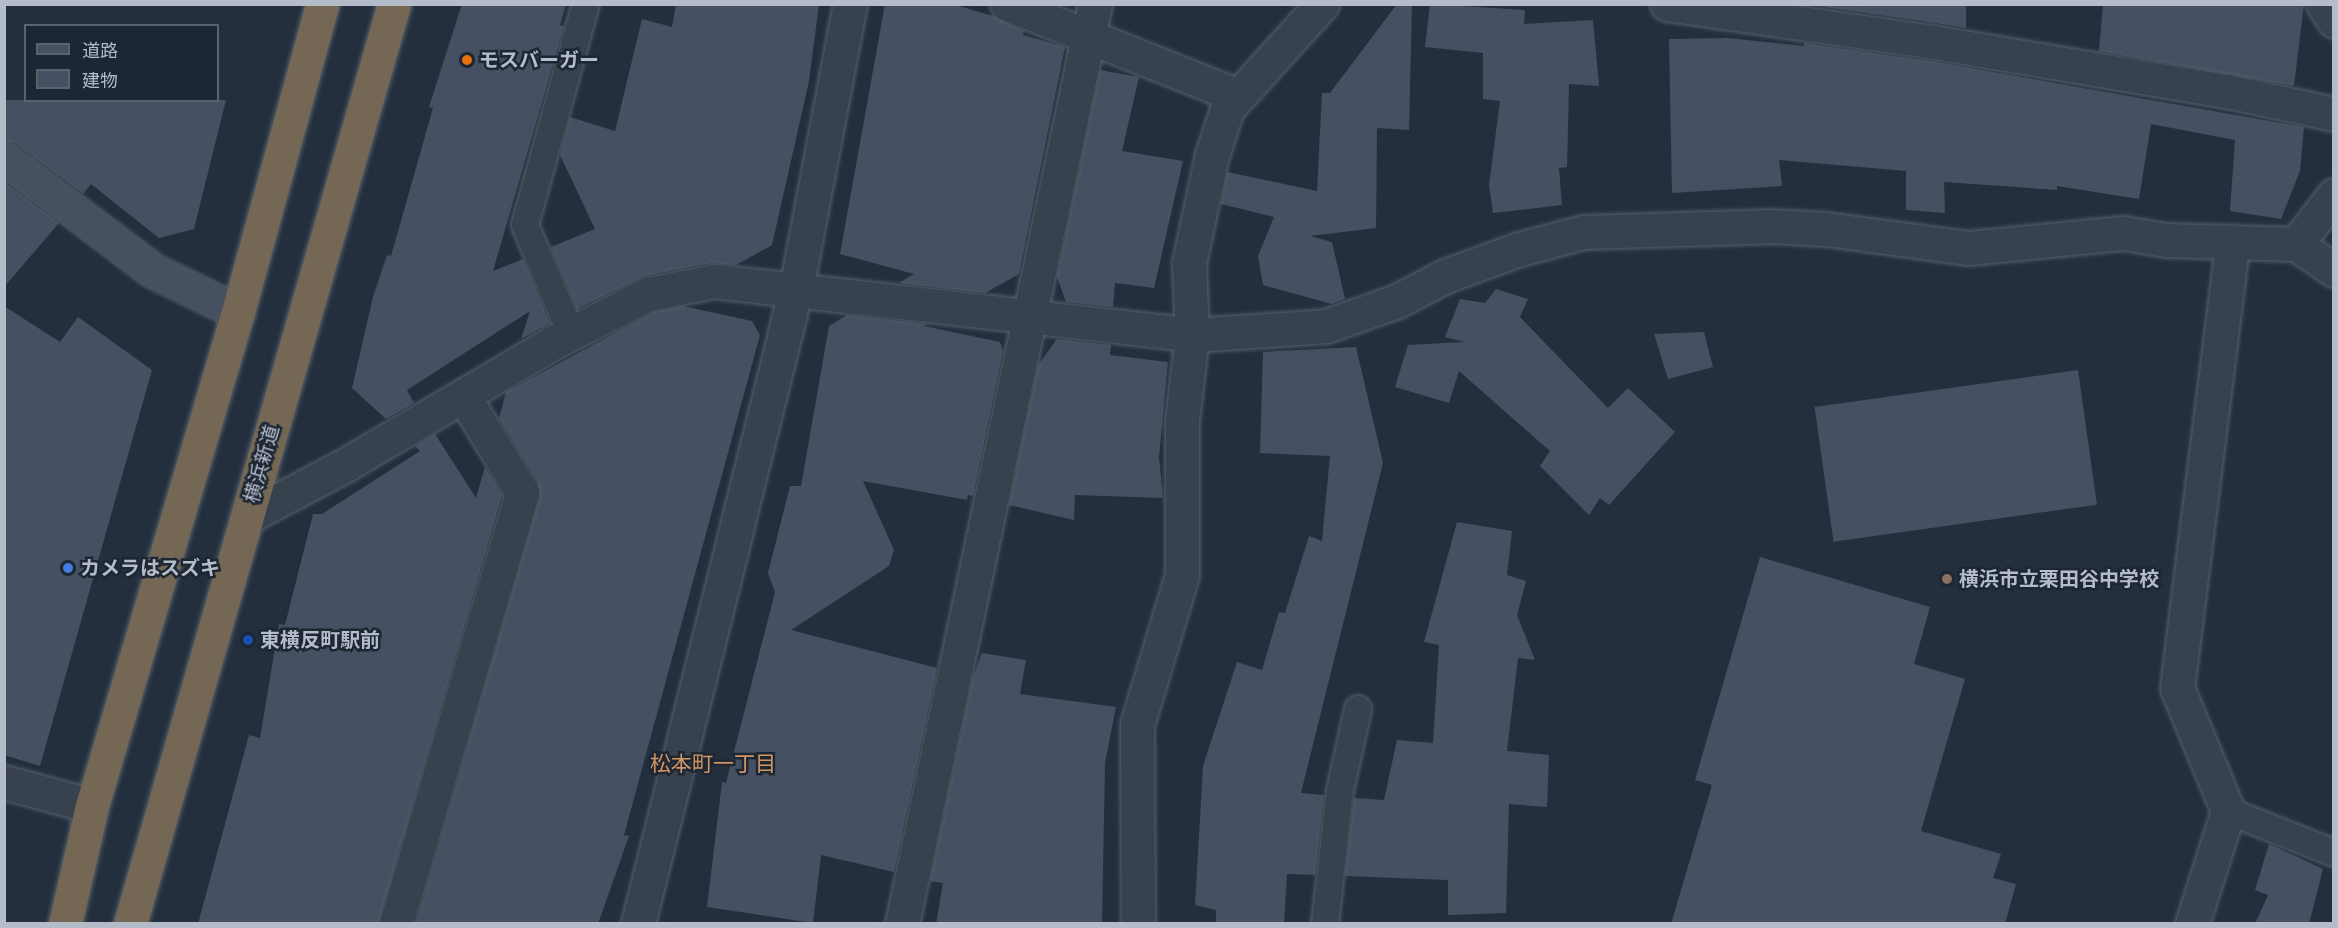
<!DOCTYPE html>
<meta charset="utf-8">
<style>
body{margin:0}
#map{position:relative;width:2338px;height:928px;overflow:hidden;background:#242f3e;font-family:"Fira Sans","Noto Sans JP",sans-serif}
div>[style]{position:absolute}
.building>*{inset:0;background:#455162;transform-origin:0 0}
.roads{filter:drop-shadow(0 0 2px #565f6c) drop-shadow(0 0 2px #565f6c)}
.lane>*{height:26px;margin:-13px;padding:0 13px;transform-origin:13px;border-radius:13px;background:#38414e}
.street>*{height:33px;margin:-16.5px;padding:0 16.5px;transform-origin:16.5px;border-radius:16.5px;background:#38414e}
.secondary>*{height:33px;margin:-16.5px;padding:0 16.5px;transform-origin:16.5px;border-radius:16.5px;background:#465061}
.highway>*{height:33px;margin:-16.5px;padding:0 16.5px;transform-origin:16.5px;border-radius:16.5px;background:#746855}
.dots>*{width:16px;height:16px;translate:-50% -50%;box-sizing:border-box;border:3px solid #1d2633;border-radius:50%}
span{translate:-50% -50%;white-space:nowrap;text-align:center;line-height:1.15;-webkit-text-stroke:5px #1d2633;paint-order:stroke}
.poi-label{font-size:20px;color:#b4bcc9;font-weight:700}
.left{translate:0 -50%;text-align:left}
.street-label{font-size:20px;color:#b4bcc9}
.neighbourhood-label{font-size:21px;color:#d59563}
.frame{position:absolute;inset:0;border:6px solid #b4bcc9;pointer-events:none}
.legend{position:absolute;left:24px;top:24px;width:195px;height:78px;box-sizing:border-box;background:#1d2633;border:2px solid #59626f;margin:0;padding:8px 10px;list-style:none;font-size:18px;color:#b4bcc9}
.legend li{display:flex;align-items:center;gap:12px;height:30px}
.legend b{width:30px;border:2px solid #59626f}
</style>
<div id="map">
<div class="building">
<div style="clip-path:polygon(462px 4px,566px 4px,560px 25px,564px 26px,493px 271px,523px 259px,550px 323px,521px 339px,530px 311px,407px 390px,414px 403px,386px 419px,352px 388px,373px 297px,387px 255px,391px 256px,433px 108px,429px 107px)"></div>
<div style="clip-path:polygon(676px 4px,819px 4px,809px 81px,772px 245px,736px 265px,711px 263px,644px 276px,577px 309px,551px 247px,595px 229px,560px 155px,570px 117px,615px 131px,642px 19px,672px 27px)"></div>
<div style="clip-path:polygon(885px 4px,952px 4px,993px 16px,1024px 31px,1023px 35px,1065px 47px,1019px 274px,985px 293px,899px 283px,914px 274px,840px 254px)"></div>
<div style="clip-path:polygon(1397px 4px,1412px 4px,1409px 130px,1377px 128px,1376px 228px,1310px 236px,1332px 242px,1345px 299px,1332px 304px,1263px 285px,1258px 256px,1274px 217px,1221px 204px,1227px 172px,1317px 191px,1322px 93px,1330px 93px)"></div>
<div style="clip-path:polygon(1430px 4px,1525px 10px,1524px 24px,1593px 20px,1599px 86px,1569px 84px,1567px 167px,1559px 168px,1562px 205px,1493px 213px,1489px 185px,1500px 101px,1483px 99px,1483px 53px,1425px 47px)"></div>
<div style="clip-path:polygon(1803px 4px,1966px 4px,1966px 28px,1936px 23px)"></div>
<div style="clip-path:polygon(2103px 4px,2304px 4px,2294px 86px,2099px 51px)"></div>
<div style="clip-path:polygon(1728px 38px,1804px 46px,1804px 43px,1930px 61px,2304px 127px,2300px 171px,2281px 219px,2230px 211px,2235px 140px,2151px 124px,2139px 199px,2057px 186px,2057px 190px,1944px 182px,1945px 213px,1906px 210px,1906px 171px,1779px 160px,1782px 186px,1672px 193px,1669px 39px)"></div>
<div style="clip-path:polygon(1100px 70px,1139px 77px,1122px 151px,1183px 161px,1154px 288px,1115px 283px,1113px 307px,1066px 302px,1057px 277px)"></div>
<div style="clip-path:polygon(4px 100px,226px 100px,194px 229px,159px 238px,91px 184px,83px 194px,15px 143px,4px 140px)"></div>
<div style="clip-path:polygon(4px 182px,59px 223px,4px 287px)"></div>
<div style="clip-path:polygon(1496px 289px,1528px 299px,1520px 317px,1608px 408px,1628px 388px,1675px 432px,1609px 505px,1600px 498px,1589px 515px,1540px 466px,1550px 451px,1459px 371px,1449px 403px,1395px 387px,1408px 345px,1464px 342px,1445px 337px,1460px 299px,1485px 303px)"></div>
<div style="clip-path:polygon(4px 306px,60px 342px,78px 317px,152px 370px,40px 766px,4px 755px)"></div>
<div style="clip-path:polygon(683px 306px,752px 321px,760px 335px,624px 835px,629px 836px,598px 924px,416px 924px,540px 497px,538px 482px,499px 418px,506px 392px,654px 312px)"></div>
<div style="clip-path:polygon(847px 315px,927px 324px,924px 326px,1000px 342px,1003px 351px,973px 496px,968px 495px,967px 500px,863px 481px,894px 550px,889px 566px,791px 630px,937px 668px,894px 872px,821px 855px,813px 923px,707px 907px,722px 782px,726px 783px,775px 592px,768px 573px,790px 486px,801px 486px,829px 326px)"></div>
<div style="clip-path:polygon(1704px 332px,1713px 367px,1668px 379px,1654px 334px)"></div>
<div style="clip-path:polygon(1057px 339px,1111px 345px,1110px 355px,1168px 362px,1159px 457px,1163px 498px,1075px 495px,1074px 520px,1009px 505px,1038px 365px)"></div>
<div style="clip-path:polygon(1356px 347px,1383px 463px,1301px 793px,1324px 795px,1315px 875px,1287px 874px,1284px 924px,1216px 924px,1216px 910px,1195px 905px,1203px 766px,1237px 662px,1262px 670px,1279px 612px,1285px 613px,1309px 536px,1322px 541px,1330px 456px,1260px 453px,1263px 352px)"></div>
<div style="left:2078px;top:370px;width:136px;height:266px;rotate:82deg"></div>
<div style="clip-path:polygon(435px 434px,476px 498px,485px 467px,502px 495px,378px 924px,198px 924px,249px 735px,260px 738px,279px 624px,285px 625px,313px 514px,322px 514px,420px 451px,415px 446px)"></div>
<div style="clip-path:polygon(1457px 522px,1512px 531px,1507px 575px,1526px 581px,1517px 615px,1535px 660px,1518px 658px,1507px 751px,1549px 755px,1547px 807px,1509px 804px,1506px 913px,1448px 915px,1448px 880px,1345px 876px,1354px 798px,1384px 800px,1397px 740px,1433px 743px,1439px 645px,1424px 642px)"></div>
<div style="clip-path:polygon(1760px 557px,1930px 607px,1914px 664px,1965px 679px,1921px 831px,2001px 854px,1993px 878px,2016px 884px,2005px 924px,1671px 924px,1712px 785px,1695px 780px)"></div>
<div style="clip-path:polygon(982px 653px,1026px 660px,1020px 694px,1116px 707px,1105px 763px,1102px 924px,936px 924px,943px 883px,930px 881px,973px 677px)"></div>
<div style="clip-path:polygon(2269px 844px,2323px 869px,2309px 924px,2255px 924px,2268px 895px,2255px 890px)"></div>
</div>
<div class="roads">
<div class="lane">
<div style="left:571px;top:333px;width:117px;rotate:-113.1deg"></div>
<div style="left:525px;top:225px;width:229px;rotate:-74.6deg"></div>
<div style="left:2228px;top:811px;width:114px;rotate:21.6deg"></div>
<div style="left:1325px;top:924px;width:134px;rotate:-83.6deg"></div>
<div style="left:1340px;top:791px;width:84px;rotate:-77.6deg"></div>
</div>
<div class="street">
<div style="left:1007px;top:4px;width:246px;rotate:21.7deg"></div>
<div style="left:1667px;top:4px;width:269px;rotate:8.1deg"></div>
<div style="left:1933px;top:42px;width:298px;rotate:9.5deg"></div>
<div style="left:2227px;top:91px;width:109px;rotate:12.1deg"></div>
<div style="left:2323px;top:4px;width:20px;rotate:57deg"></div>
<div style="left:2296px;top:244px;width:46px;rotate:34.4deg"></div>
<div style="left:247px;top:517px;width:113px;rotate:-27.9deg"></div>
<div style="left:347px;top:464px;width:240px;rotate:-30.5deg"></div>
<div style="left:554px;top:342px;width:106px;rotate:-27.1deg"></div>
<div style="left:648px;top:294px;width:67px;rotate:-11.1deg"></div>
<div style="left:714px;top:281px;width:481px;rotate:6.4deg"></div>
<div style="left:1192px;top:335px;width:134px;rotate:-3.8deg"></div>
<div style="left:1326px;top:326px;width:75px;rotate:-19.4deg"></div>
<div style="left:1397px;top:301px;width:54px;rotate:-27.5deg"></div>
<div style="left:1445px;top:276px;width:76px;rotate:-20.1deg"></div>
<div style="left:1516px;top:250px;width:69px;rotate:-15deg"></div>
<div style="left:1583px;top:232px;width:186px;rotate:-1.8deg"></div>
<div style="left:1769px;top:226px;width:57px;rotate:3deg"></div>
<div style="left:1826px;top:229px;width:144px;rotate:7.6deg"></div>
<div style="left:1969px;top:248px;width:155px;rotate:-5.6deg"></div>
<div style="left:2123px;top:233px;width:44px;rotate:9.2deg"></div>
<div style="left:2166px;top:240px;width:130px;rotate:1.8deg"></div>
<div style="left:2296px;top:244px;width:62px;rotate:-52.2deg"></div>
<div style="left:4px;top:782px;width:91px;rotate:15.3deg"></div>
<div style="left:396px;top:924px;width:450px;rotate:-73.7deg"></div>
<div style="left:522px;top:492px;width:111px;rotate:-121.4deg"></div>
<div style="left:638px;top:924px;width:654px;rotate:-76.03deg"></div>
<div style="left:796px;top:289px;width:290px;rotate:-79.3deg"></div>
<div style="left:902px;top:924px;width:940px;rotate:-78.15deg"></div>
<div style="left:1138px;top:924px;width:199px;rotate:-90.3deg"></div>
<div style="left:1137px;top:725px;width:157px;rotate:-73.3deg"></div>
<div style="left:1182px;top:575px;width:155px;rotate:-90deg"></div>
<div style="left:1182px;top:420px;width:86px;rotate:-83.3deg"></div>
<div style="left:1192px;top:335px;width:72px;rotate:-92.4deg"></div>
<div style="left:1189px;top:263px;width:110px;rotate:-78deg"></div>
<div style="left:1212px;top:155px;width:48px;rotate:-71.9deg"></div>
<div style="left:1227px;top:109px;width:142px;rotate:-47.9deg"></div>
<div style="left:2192px;top:924px;width:119px;rotate:-72.3deg"></div>
<div style="left:2228px;top:811px;width:133px;rotate:-112.5deg"></div>
<div style="left:2177px;top:688px;width:450px;rotate:-82.9deg"></div>
</div>
<div class="secondary">
<div style="left:4px;top:158px;width:186px;rotate:37.1deg"></div>
<div style="left:152px;top:270px;width:96px;rotate:26deg"></div>
</div>
<div class="highway">
<div style="left:65px;top:924px;width:121px;rotate:-77.1deg"></div>
<div style="left:92px;top:806px;width:515px;rotate:-73.54deg"></div>
<div style="left:238px;top:312px;width:319px;rotate:-74.7deg"></div>
<div style="left:130px;top:924px;width:957px;rotate:-73.99deg"></div>
</div>
</div>
<div class="dots">
<div style="left:467px;top:60px;background:#e8710a"></div>
<div style="left:68px;top:568px;background:#3f7fe0"></div>
<div style="left:1947px;top:579px;background:#8d6e63"></div>
<div style="left:248px;top:640px;background:#1a4fb4"></div>
</div>
<div class="poi-label">
<span class="left" style="left:479px;top:60px">モスバーガー</span>
<span class="left" style="left:80px;top:568px">カメラはスズキ</span>
<span class="left" style="left:1959px;top:579px">横浜市立栗田谷中学校</span>
<span class="left" style="left:260px;top:640px">東横反町駅前</span>
</div>
<div class="street-label">
<span style="left:262px;top:464px;rotate:-74deg">横浜新道</span>
</div>
<div class="neighbourhood-label">
<span style="left:713px;top:764px">松本町一丁目</span>
</div>
<div class="frame"></div>
<ul class="legend">
<li><b style="height:8px;background:#465061"></b>道路</li>
<li><b style="height:16px;background:#455162"></b>建物</li>
</ul>
</div>
